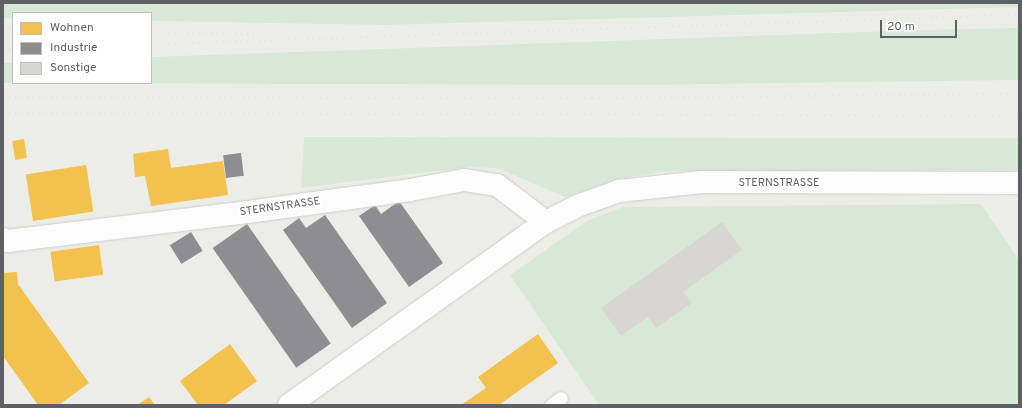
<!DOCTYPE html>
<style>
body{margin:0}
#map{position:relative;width:1022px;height:408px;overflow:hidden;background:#edede8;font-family:Overpass,sans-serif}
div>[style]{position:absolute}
.green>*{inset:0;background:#d8e8d7;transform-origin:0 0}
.homes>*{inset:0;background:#f2c14e;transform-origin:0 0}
.industry>*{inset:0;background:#8d8d92;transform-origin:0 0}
.building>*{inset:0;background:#d7d6d3}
.roads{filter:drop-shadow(0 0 1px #cbcbca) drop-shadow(0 0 1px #cbcbca)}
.service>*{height:13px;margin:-6.5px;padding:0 6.5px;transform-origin:6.5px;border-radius:6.5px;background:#fcfcfc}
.minor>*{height:22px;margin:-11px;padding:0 11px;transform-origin:11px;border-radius:11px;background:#fcfcfc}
.rail>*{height:3px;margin-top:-1.5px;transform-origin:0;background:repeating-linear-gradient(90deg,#e3e3e2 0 1px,transparent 0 6px)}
span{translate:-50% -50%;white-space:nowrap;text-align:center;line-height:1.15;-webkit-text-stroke:4px #fff;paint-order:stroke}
.street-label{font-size:11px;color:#5e6065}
.frame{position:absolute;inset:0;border:4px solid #5e6065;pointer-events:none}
.legend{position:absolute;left:12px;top:12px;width:140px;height:72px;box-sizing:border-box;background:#fff;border:1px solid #bfbfc1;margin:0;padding:5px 7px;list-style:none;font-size:12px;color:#5e6065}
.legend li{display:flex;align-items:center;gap:8px;height:20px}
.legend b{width:20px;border:1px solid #bfbfc1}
.scale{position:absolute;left:880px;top:20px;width:77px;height:18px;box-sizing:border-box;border:2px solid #5e6065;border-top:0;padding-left:5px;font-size:12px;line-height:14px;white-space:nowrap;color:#5e6065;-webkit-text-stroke:3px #fff;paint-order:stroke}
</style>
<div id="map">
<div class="green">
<div style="clip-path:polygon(3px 3px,1019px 3px,1019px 7px,386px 25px,151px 21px,151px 13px,13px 13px,13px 18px,3px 18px)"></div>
<div style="clip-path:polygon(1019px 28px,1019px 80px,638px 85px,60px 83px,151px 83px,151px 57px,919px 30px)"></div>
<div style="left:13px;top:63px;width:20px;height:10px;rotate:90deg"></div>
<div style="clip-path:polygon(304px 137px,1019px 138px,1019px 170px,667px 171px,621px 178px,565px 197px,497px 168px,469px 167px,301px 188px)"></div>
<div style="clip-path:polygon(981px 204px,1019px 260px,1019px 405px,599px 405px,510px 275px,587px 221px,622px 207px)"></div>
</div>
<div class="homes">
<div style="left:24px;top:139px;width:19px;height:12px;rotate:81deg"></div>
<div style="clip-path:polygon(168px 149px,171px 168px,223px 161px,228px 195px,151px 206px,145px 176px,135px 177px,133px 154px)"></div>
<div style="left:86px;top:165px;width:47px;height:61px;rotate:81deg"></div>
<div style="left:99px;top:245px;width:30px;height:49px;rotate:82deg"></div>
<div style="clip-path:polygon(17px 272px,18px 284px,89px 383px,59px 405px,38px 405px,3px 356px,3px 273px)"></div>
<div style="clip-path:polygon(538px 334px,558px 363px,499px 405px,461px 405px,486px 388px,478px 377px)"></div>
<div style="clip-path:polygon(230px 344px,257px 381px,224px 405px,198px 405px,180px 381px)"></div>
<div style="clip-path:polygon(149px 397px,155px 405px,137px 405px)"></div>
</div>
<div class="industry">
<div style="left:241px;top:153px;width:23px;height:18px;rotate:83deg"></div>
<div style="clip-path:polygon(399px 201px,443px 263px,409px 287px,359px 216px,375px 205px,381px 214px)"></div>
<div style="clip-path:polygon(325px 215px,387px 303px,352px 328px,283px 230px,299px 218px,306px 228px)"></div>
<div style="left:247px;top:224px;width:146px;height:42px;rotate:55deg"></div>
<div style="left:191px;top:232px;width:22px;height:25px;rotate:58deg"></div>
</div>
<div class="building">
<div style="clip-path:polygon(722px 222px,742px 250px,683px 292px,692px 303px,656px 328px,648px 317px,621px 336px,601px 308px)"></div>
</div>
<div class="roads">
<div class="service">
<div style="left:551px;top:405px;width:12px;rotate:-35deg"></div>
</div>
<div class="minor">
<div style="left:3px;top:239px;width:5px;rotate:22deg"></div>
<div style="left:8px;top:241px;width:249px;rotate:-6.9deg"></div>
<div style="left:255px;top:211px;width:156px;rotate:-7.7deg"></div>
<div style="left:410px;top:190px;width:55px;rotate:-10.5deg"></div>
<div style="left:464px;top:180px;width:33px;rotate:9deg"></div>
<div style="left:497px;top:185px;width:61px;rotate:37.1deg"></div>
<div style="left:289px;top:405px;width:315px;rotate:-35.5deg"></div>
<div style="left:546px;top:222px;width:35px;rotate:-27deg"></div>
<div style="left:577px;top:206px;width:45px;rotate:-19.7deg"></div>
<div style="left:619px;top:191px;width:83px;rotate:-6.2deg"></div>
<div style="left:702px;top:182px;width:317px;rotate:0.2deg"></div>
</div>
</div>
<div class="rail">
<div style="left:3px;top:28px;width:10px"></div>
<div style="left:151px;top:32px;width:112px;rotate:1deg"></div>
<div style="left:151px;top:44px;width:869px;rotate:-1.98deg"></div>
<div style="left:3px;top:49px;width:10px"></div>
<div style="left:3px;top:97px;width:590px;rotate:0.1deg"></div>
<div style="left:593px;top:98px;width:426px;rotate:-0.7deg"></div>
<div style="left:3px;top:113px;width:1016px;rotate:0.11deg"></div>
</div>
<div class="street-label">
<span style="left:779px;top:183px">STERNSTRASSE</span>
<span style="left:280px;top:207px;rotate:-8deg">STERNSTRASSE</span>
</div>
<div class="frame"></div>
<ul class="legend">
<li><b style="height:11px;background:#f2c14e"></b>Wohnen</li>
<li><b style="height:11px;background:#8d8d92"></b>Industrie</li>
<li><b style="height:11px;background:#d7d6d3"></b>Sonstige</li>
</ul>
<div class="scale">20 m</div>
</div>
